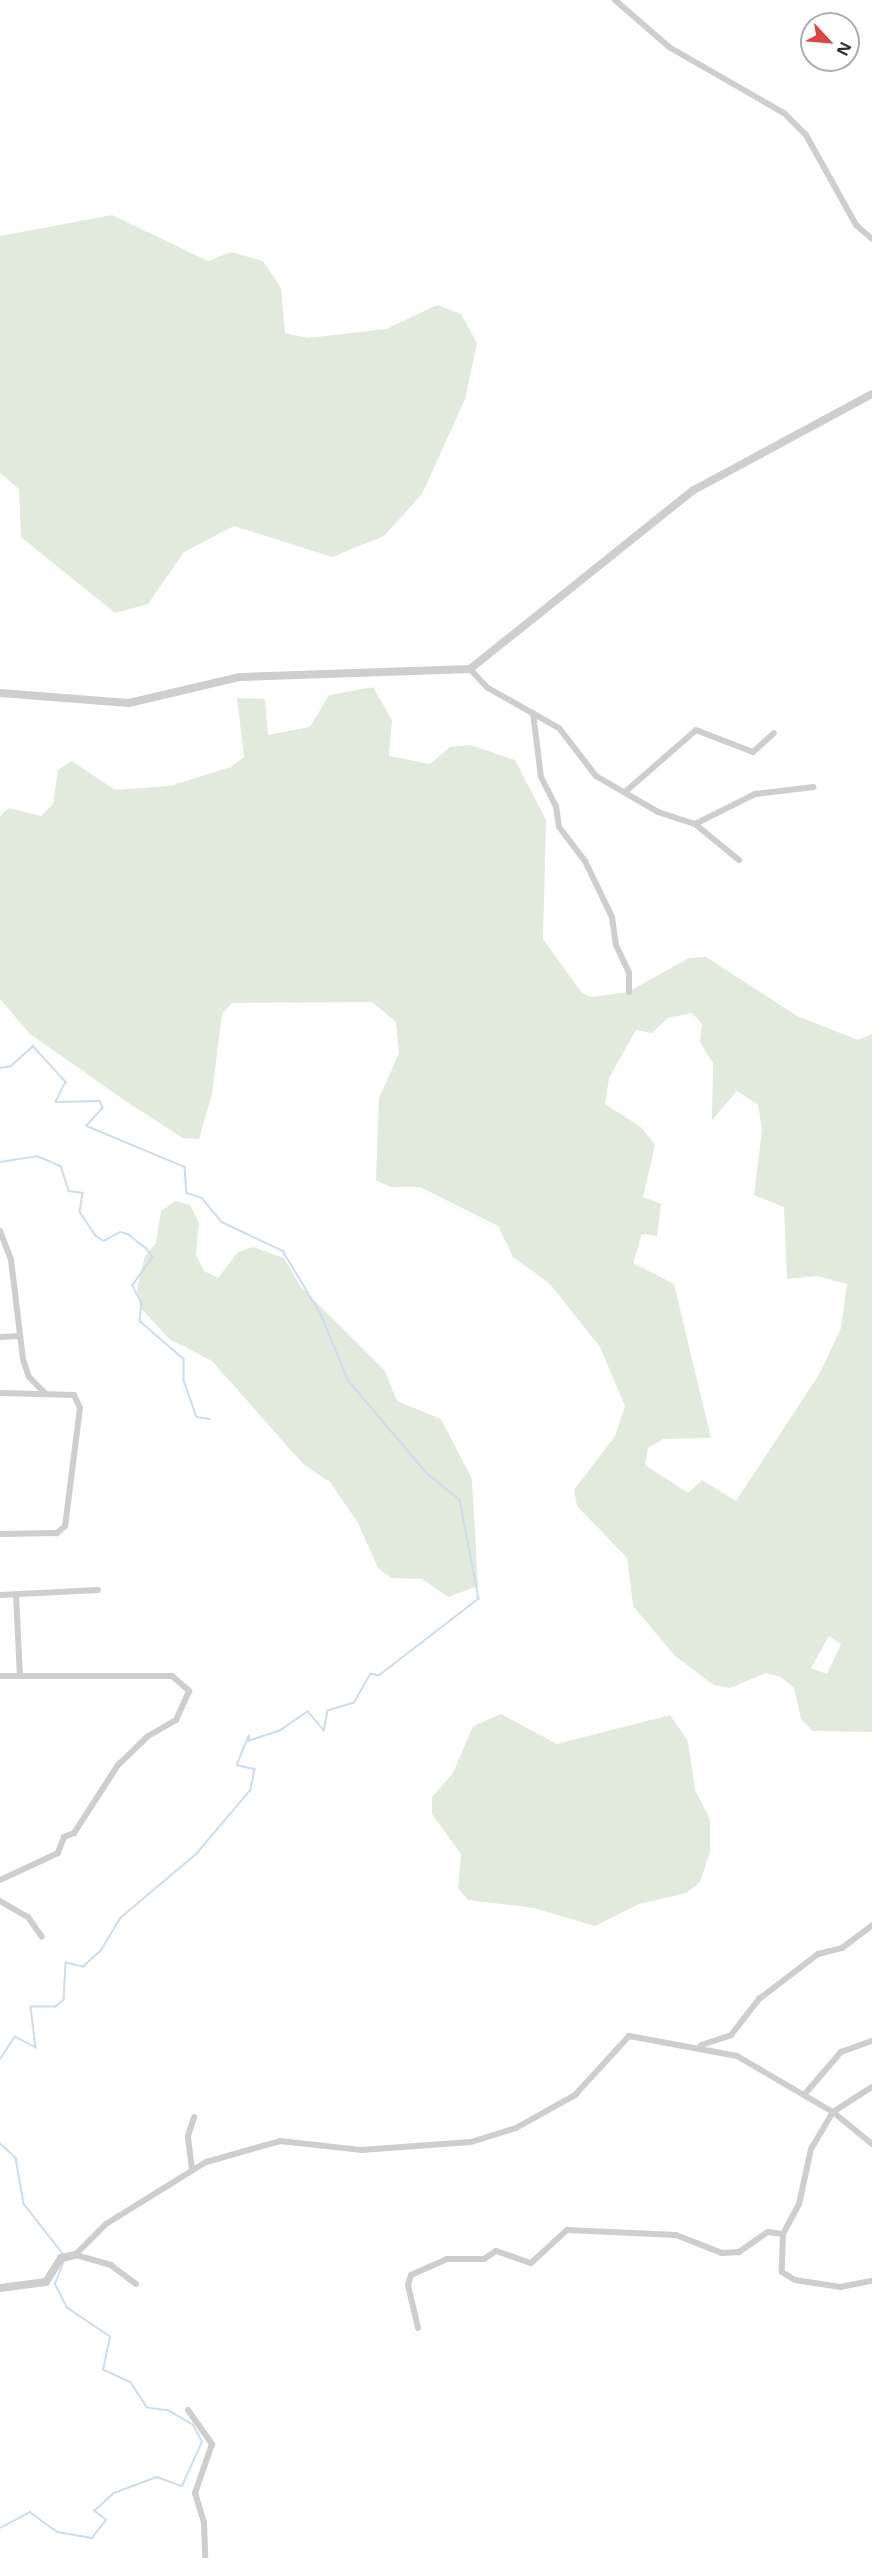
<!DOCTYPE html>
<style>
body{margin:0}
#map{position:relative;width:872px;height:2558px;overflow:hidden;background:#fff;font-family:"Open Sans",sans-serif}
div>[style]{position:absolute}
.green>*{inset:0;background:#e2e9dd}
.stream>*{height:1.5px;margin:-0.75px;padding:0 0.75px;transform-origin:0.75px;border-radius:0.75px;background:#cedceb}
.minor>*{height:6px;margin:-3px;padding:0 3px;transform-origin:3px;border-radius:3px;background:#cecece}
.tertiary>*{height:8px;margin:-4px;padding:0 4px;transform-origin:4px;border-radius:4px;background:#cecece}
span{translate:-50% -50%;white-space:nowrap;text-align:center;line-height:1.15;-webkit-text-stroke:6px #fff;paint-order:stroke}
.north{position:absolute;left:800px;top:12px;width:60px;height:60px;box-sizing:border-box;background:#fff;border:2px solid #adadad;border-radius:50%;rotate:116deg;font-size:16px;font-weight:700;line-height:24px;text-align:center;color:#313131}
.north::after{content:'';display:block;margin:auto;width:21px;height:27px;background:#da4740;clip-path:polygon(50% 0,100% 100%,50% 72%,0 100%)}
</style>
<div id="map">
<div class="green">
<div style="clip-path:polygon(112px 215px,208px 261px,231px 252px,263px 261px,281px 288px,285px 333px,308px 338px,386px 329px,437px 305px,461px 314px,477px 343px,465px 399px,422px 494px,384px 536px,332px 557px,234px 526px,184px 552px,148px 604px,115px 613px,21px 537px,19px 489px,0 473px,0 236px)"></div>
<div style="clip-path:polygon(evenodd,373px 687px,392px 720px,389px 756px,430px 764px,450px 747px,470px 745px,515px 760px,546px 820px,543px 939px,582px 993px,592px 997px,628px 992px,689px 958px,706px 957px,797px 1016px,858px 1040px,872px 1034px,872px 1732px,813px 1731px,801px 1719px,794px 1688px,781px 1677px,766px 1673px,730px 1688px,714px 1685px,675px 1656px,633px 1606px,627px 1558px,577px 1506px,574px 1490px,615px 1436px,625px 1406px,600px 1347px,550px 1284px,513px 1257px,498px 1226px,420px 1187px,390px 1187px,376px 1180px,379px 1098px,399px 1053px,396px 1022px,372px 1002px,232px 1003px,222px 1014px,212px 1094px,199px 1139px,183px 1138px,127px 1102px,30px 1034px,0 999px,0 816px,9px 808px,41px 816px,53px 804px,58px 770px,72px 761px,115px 790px,170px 786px,231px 767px,244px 757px,237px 698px,265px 699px,268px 735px,310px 727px,329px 695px,373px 687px,692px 1013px,702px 1024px,700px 1042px,713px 1063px,712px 1120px,737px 1091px,758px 1105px,762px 1129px,754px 1195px,784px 1207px,787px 1279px,817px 1276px,847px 1284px,841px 1328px,820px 1373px,736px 1501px,702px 1480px,688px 1493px,645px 1465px,648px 1448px,663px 1439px,711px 1438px,674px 1284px,633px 1263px,642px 1234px,657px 1236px,661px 1204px,643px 1197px,655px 1145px,641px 1127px,605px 1104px,609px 1078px,636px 1030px,652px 1033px,668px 1018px,692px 1013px,373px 687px,829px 1636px,841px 1644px,827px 1674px,811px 1668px,829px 1636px)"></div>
<div style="clip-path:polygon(175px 1201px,190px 1205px,199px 1223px,196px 1255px,204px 1271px,218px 1278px,238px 1252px,253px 1247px,284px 1258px,301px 1287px,385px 1371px,397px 1401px,441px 1419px,472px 1479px,478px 1586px,448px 1597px,422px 1579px,391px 1578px,378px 1568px,358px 1523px,330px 1482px,303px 1464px,212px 1361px,169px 1339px,140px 1307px,137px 1288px,145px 1256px,156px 1243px,161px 1211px)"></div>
<div style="clip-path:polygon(501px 1714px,557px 1744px,670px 1715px,688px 1741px,695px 1790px,710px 1819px,710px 1852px,700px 1882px,686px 1893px,639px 1904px,595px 1926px,534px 1908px,468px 1900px,458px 1888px,461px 1854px,432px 1814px,432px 1797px,453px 1773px,473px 1726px)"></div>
</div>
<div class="stream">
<div style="left:0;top:1068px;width:11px;rotate:-10deg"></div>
<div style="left:11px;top:1066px;width:30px;rotate:-42deg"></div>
<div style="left:33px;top:1046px;width:49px;rotate:47.5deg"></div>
<div style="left:66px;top:1082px;width:22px;rotate:117deg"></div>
<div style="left:56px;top:1102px;width:44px;rotate:-1.3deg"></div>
<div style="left:100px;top:1101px;width:8px;rotate:67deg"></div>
<div style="left:103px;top:1108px;width:24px;rotate:132deg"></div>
<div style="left:87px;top:1126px;width:106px;rotate:22.7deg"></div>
<div style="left:185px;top:1167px;width:26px;rotate:86deg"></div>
<div style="left:187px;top:1193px;width:16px;rotate:18deg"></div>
<div style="left:202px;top:1198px;width:31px;rotate:50deg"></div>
<div style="left:222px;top:1222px;width:68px;rotate:25.4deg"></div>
<div style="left:283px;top:1251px;width:76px;rotate:59deg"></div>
<div style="left:322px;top:1316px;width:69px;rotate:67.9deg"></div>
<div style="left:348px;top:1380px;width:122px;rotate:49.7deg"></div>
<div style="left:427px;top:1473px;width:43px;rotate:39.3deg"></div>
<div style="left:460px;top:1500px;width:101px;rotate:79.1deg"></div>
<div style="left:479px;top:1599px;width:126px;rotate:142.4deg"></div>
<div style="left:379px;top:1676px;width:8px;rotate:-166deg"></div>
<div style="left:371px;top:1674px;width:34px;rotate:120deg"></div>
<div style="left:354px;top:1703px;width:27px;rotate:163deg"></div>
<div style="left:328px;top:1711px;width:20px;rotate:101deg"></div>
<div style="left:324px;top:1731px;width:25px;rotate:-130deg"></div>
<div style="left:308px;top:1712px;width:34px;rotate:146deg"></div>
<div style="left:280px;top:1731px;width:33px;rotate:162deg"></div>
<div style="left:249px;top:1741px;width:5px;rotate:-90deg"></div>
<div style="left:249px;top:1736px;width:31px;rotate:112deg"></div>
<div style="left:237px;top:1765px;width:18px;rotate:13deg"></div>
<div style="left:255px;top:1769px;width:21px;rotate:101deg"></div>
<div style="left:251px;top:1790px;width:84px;rotate:130.2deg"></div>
<div style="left:197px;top:1854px;width:99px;rotate:139.9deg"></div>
<div style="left:121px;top:1918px;width:39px;rotate:121deg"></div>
<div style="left:101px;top:1951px;width:24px;rotate:138deg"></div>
<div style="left:83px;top:1967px;width:17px;rotate:-167deg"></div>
<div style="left:66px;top:1963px;width:37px;rotate:93deg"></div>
<div style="left:64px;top:2000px;width:11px;rotate:139deg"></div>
<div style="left:56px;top:2007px;width:25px;rotate:180deg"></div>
<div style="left:31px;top:2007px;width:41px;rotate:83deg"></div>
<div style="left:36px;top:2048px;width:24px;rotate:-152deg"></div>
<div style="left:15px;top:2037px;width:27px;rotate:123deg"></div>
<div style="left:0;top:1162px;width:37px;rotate:-9deg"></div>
<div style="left:37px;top:1156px;width:26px;rotate:23deg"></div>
<div style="left:61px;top:1166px;width:26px;rotate:72deg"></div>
<div style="left:69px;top:1191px;width:14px;rotate:8deg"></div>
<div style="left:83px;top:1193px;width:19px;rotate:99deg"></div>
<div style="left:80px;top:1212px;width:29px;rotate:56deg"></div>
<div style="left:96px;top:1236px;width:9px;rotate:32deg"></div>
<div style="left:104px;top:1241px;width:18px;rotate:-29deg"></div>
<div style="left:120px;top:1232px;width:8px;rotate:14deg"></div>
<div style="left:128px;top:1234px;width:23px;rotate:38deg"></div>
<div style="left:146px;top:1248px;width:11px;rotate:52deg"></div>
<div style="left:153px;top:1257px;width:35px;rotate:125deg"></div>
<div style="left:133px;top:1286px;width:20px;rotate:63deg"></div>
<div style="left:142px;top:1304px;width:17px;rotate:97deg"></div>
<div style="left:140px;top:1321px;width:58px;rotate:40.8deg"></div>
<div style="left:184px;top:1359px;width:21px;rotate:90deg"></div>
<div style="left:184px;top:1380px;width:39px;rotate:71deg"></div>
<div style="left:197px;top:1417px;width:13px;rotate:9deg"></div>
<div style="left:0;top:2143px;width:22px;rotate:43deg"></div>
<div style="left:16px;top:2158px;width:47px;rotate:80.1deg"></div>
<div style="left:24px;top:2204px;width:65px;rotate:51.9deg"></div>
<div style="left:0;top:2528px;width:34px;rotate:-28deg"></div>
<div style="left:30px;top:2512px;width:34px;rotate:36deg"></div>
<div style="left:58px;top:2532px;width:35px;rotate:10deg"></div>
<div style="left:92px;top:2538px;width:23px;rotate:-52deg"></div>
<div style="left:106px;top:2520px;width:15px;rotate:-143deg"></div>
<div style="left:94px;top:2511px;width:27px;rotate:-42deg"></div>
<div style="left:114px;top:2493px;width:46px;rotate:-20.4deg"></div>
<div style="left:157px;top:2477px;width:27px;rotate:20deg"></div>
<div style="left:182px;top:2486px;width:48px;rotate:-65.6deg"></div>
<div style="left:202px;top:2442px;width:19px;rotate:-118deg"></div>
<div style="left:193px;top:2425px;width:28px;rotate:-150deg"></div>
<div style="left:169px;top:2411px;width:22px;rotate:-172deg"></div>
<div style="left:147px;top:2408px;width:30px;rotate:-123deg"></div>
<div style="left:131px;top:2383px;width:31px;rotate:-155deg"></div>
<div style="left:103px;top:2370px;width:34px;rotate:-78deg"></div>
<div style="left:110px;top:2337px;width:52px;rotate:-146deg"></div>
<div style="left:67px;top:2308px;width:27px;rotate:-117deg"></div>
<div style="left:55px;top:2284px;width:26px;rotate:-69deg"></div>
</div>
<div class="minor">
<div style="left:615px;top:0;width:72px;rotate:41deg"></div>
<div style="left:669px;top:47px;width:133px;rotate:29.9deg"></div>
<div style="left:784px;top:113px;width:31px;rotate:45deg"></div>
<div style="left:806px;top:135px;width:103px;rotate:60.9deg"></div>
<div style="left:856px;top:225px;width:21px;rotate:41deg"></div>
<div style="left:470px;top:669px;width:26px;rotate:47deg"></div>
<div style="left:488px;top:688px;width:81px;rotate:29.4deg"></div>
<div style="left:559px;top:728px;width:61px;rotate:52.4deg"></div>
<div style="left:596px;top:776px;width:72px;rotate:30.1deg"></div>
<div style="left:658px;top:812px;width:39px;rotate:18deg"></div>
<div style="left:695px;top:824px;width:57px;rotate:39.3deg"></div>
<div style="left:533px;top:713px;width:64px;rotate:82.9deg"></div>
<div style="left:541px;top:777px;width:33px;rotate:63deg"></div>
<div style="left:556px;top:806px;width:21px;rotate:82deg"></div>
<div style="left:559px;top:827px;width:43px;rotate:52.6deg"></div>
<div style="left:585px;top:861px;width:62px;rotate:64.3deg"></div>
<div style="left:612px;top:917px;width:28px;rotate:82deg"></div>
<div style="left:616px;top:945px;width:31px;rotate:65deg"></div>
<div style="left:629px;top:973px;width:19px;rotate:90deg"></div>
<div style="left:625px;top:792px;width:94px;rotate:-41.1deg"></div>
<div style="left:696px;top:730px;width:61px;rotate:21.1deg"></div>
<div style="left:753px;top:752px;width:28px;rotate:-42deg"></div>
<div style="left:695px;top:824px;width:67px;rotate:-26.6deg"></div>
<div style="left:755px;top:794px;width:59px;rotate:-6.8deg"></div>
<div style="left:0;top:1231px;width:31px;rotate:69deg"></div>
<div style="left:11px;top:1260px;width:100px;rotate:83.1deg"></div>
<div style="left:23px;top:1359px;width:19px;rotate:72deg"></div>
<div style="left:29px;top:1377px;width:23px;rotate:45deg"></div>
<div style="left:0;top:1337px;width:19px;rotate:-3deg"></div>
<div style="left:0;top:1393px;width:74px;rotate:1.5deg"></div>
<div style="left:74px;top:1395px;width:14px;rotate:65deg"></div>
<div style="left:80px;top:1408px;width:119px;rotate:97.2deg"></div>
<div style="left:65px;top:1526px;width:11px;rotate:139deg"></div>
<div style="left:57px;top:1533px;width:57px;rotate:179deg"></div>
<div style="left:0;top:1595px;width:98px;rotate:-2.9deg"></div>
<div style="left:16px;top:1595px;width:81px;rotate:87.2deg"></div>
<div style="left:0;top:1676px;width:172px"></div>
<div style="left:172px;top:1676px;width:23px;rotate:41deg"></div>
<div style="left:189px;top:1691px;width:32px;rotate:114deg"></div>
<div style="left:176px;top:1720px;width:34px;rotate:150deg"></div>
<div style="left:147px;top:1737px;width:40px;rotate:136deg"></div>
<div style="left:118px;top:1765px;width:81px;rotate:122.9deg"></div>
<div style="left:74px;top:1833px;width:11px;rotate:158deg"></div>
<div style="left:64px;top:1837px;width:17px;rotate:111deg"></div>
<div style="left:58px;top:1853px;width:64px;rotate:155deg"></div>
<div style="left:0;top:1901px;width:32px;rotate:30deg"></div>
<div style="left:28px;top:1917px;width:24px;rotate:55deg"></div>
<div style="left:701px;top:2045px;width:32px;rotate:-18deg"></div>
<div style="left:731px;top:2035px;width:46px;rotate:-52.1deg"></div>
<div style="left:759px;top:1999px;width:74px;rotate:-37.3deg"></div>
<div style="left:818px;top:1954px;width:25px;rotate:-14deg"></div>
<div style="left:842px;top:1948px;width:38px;rotate:-37deg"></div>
<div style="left:804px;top:2095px;width:57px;rotate:-49.3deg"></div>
<div style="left:841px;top:2052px;width:33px;rotate:-20deg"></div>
<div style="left:192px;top:2170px;width:34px;rotate:-97deg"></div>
<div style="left:188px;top:2136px;width:20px;rotate:-72deg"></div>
<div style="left:783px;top:2234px;width:38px;rotate:92deg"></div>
<div style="left:782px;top:2272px;width:15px;rotate:32deg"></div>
<div style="left:795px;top:2280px;width:46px;rotate:8.8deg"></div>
<div style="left:840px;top:2287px;width:33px;rotate:-11deg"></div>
<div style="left:136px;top:2284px;width:31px;rotate:-143deg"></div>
<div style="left:111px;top:2265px;width:37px;rotate:-164deg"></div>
<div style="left:75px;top:2255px;width:44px;rotate:-45deg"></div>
<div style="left:106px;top:2224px;width:118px;rotate:-31.8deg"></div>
<div style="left:206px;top:2162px;width:77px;rotate:-15.8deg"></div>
<div style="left:280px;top:2141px;width:81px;rotate:6.3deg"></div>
<div style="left:361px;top:2150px;width:110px;rotate:-4.2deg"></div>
<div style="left:471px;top:2142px;width:47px;rotate:-17.3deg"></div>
<div style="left:516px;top:2128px;width:68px;rotate:-29.2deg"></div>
<div style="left:575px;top:2095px;width:80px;rotate:-47.5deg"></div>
<div style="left:629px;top:2036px;width:110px;rotate:10.5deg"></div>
<div style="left:737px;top:2056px;width:111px;rotate:30.3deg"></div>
<div style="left:833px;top:2112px;width:50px;rotate:39.4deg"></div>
<div style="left:418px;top:2328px;width:44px;rotate:-103.1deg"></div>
<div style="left:408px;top:2285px;width:10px;rotate:-73deg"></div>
<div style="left:411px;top:2275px;width:39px;rotate:-24deg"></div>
<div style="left:447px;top:2259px;width:37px"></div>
<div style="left:484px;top:2259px;width:14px;rotate:-34deg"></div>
<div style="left:496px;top:2251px;width:37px;rotate:19deg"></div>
<div style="left:531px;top:2263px;width:49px;rotate:-42.5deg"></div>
<div style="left:567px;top:2230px;width:109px;rotate:2.6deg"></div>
<div style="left:676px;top:2235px;width:49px;rotate:21.4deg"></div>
<div style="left:722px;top:2253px;width:17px;rotate:-3deg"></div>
<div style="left:739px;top:2252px;width:35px;rotate:-35deg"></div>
<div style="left:768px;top:2232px;width:15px;rotate:8deg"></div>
<div style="left:783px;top:2234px;width:34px;rotate:-62deg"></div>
<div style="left:799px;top:2204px;width:56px;rotate:-77.7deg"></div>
<div style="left:811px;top:2149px;width:43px;rotate:-59.3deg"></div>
<div style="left:833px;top:2112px;width:46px;rotate:-32.7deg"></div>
<div style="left:188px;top:2410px;width:42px;rotate:54.8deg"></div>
<div style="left:212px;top:2444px;width:52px;rotate:109.1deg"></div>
<div style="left:195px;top:2493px;width:30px;rotate:73deg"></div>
<div style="left:204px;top:2522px;width:36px;rotate:88deg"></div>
</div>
<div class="tertiary">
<div style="left:0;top:693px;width:129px;rotate:4.4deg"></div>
<div style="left:129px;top:703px;width:114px;rotate:-13.2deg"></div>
<div style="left:240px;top:677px;width:230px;rotate:-2deg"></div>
<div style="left:470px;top:669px;width:285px;rotate:-38.7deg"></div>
<div style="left:692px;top:491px;width:204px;rotate:-28.3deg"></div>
<div style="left:0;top:2288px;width:46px;rotate:-7.4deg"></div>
<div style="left:46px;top:2282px;width:28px;rotate:-58deg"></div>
<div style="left:61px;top:2258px;width:14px;rotate:-12deg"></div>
</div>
<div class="north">N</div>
</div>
